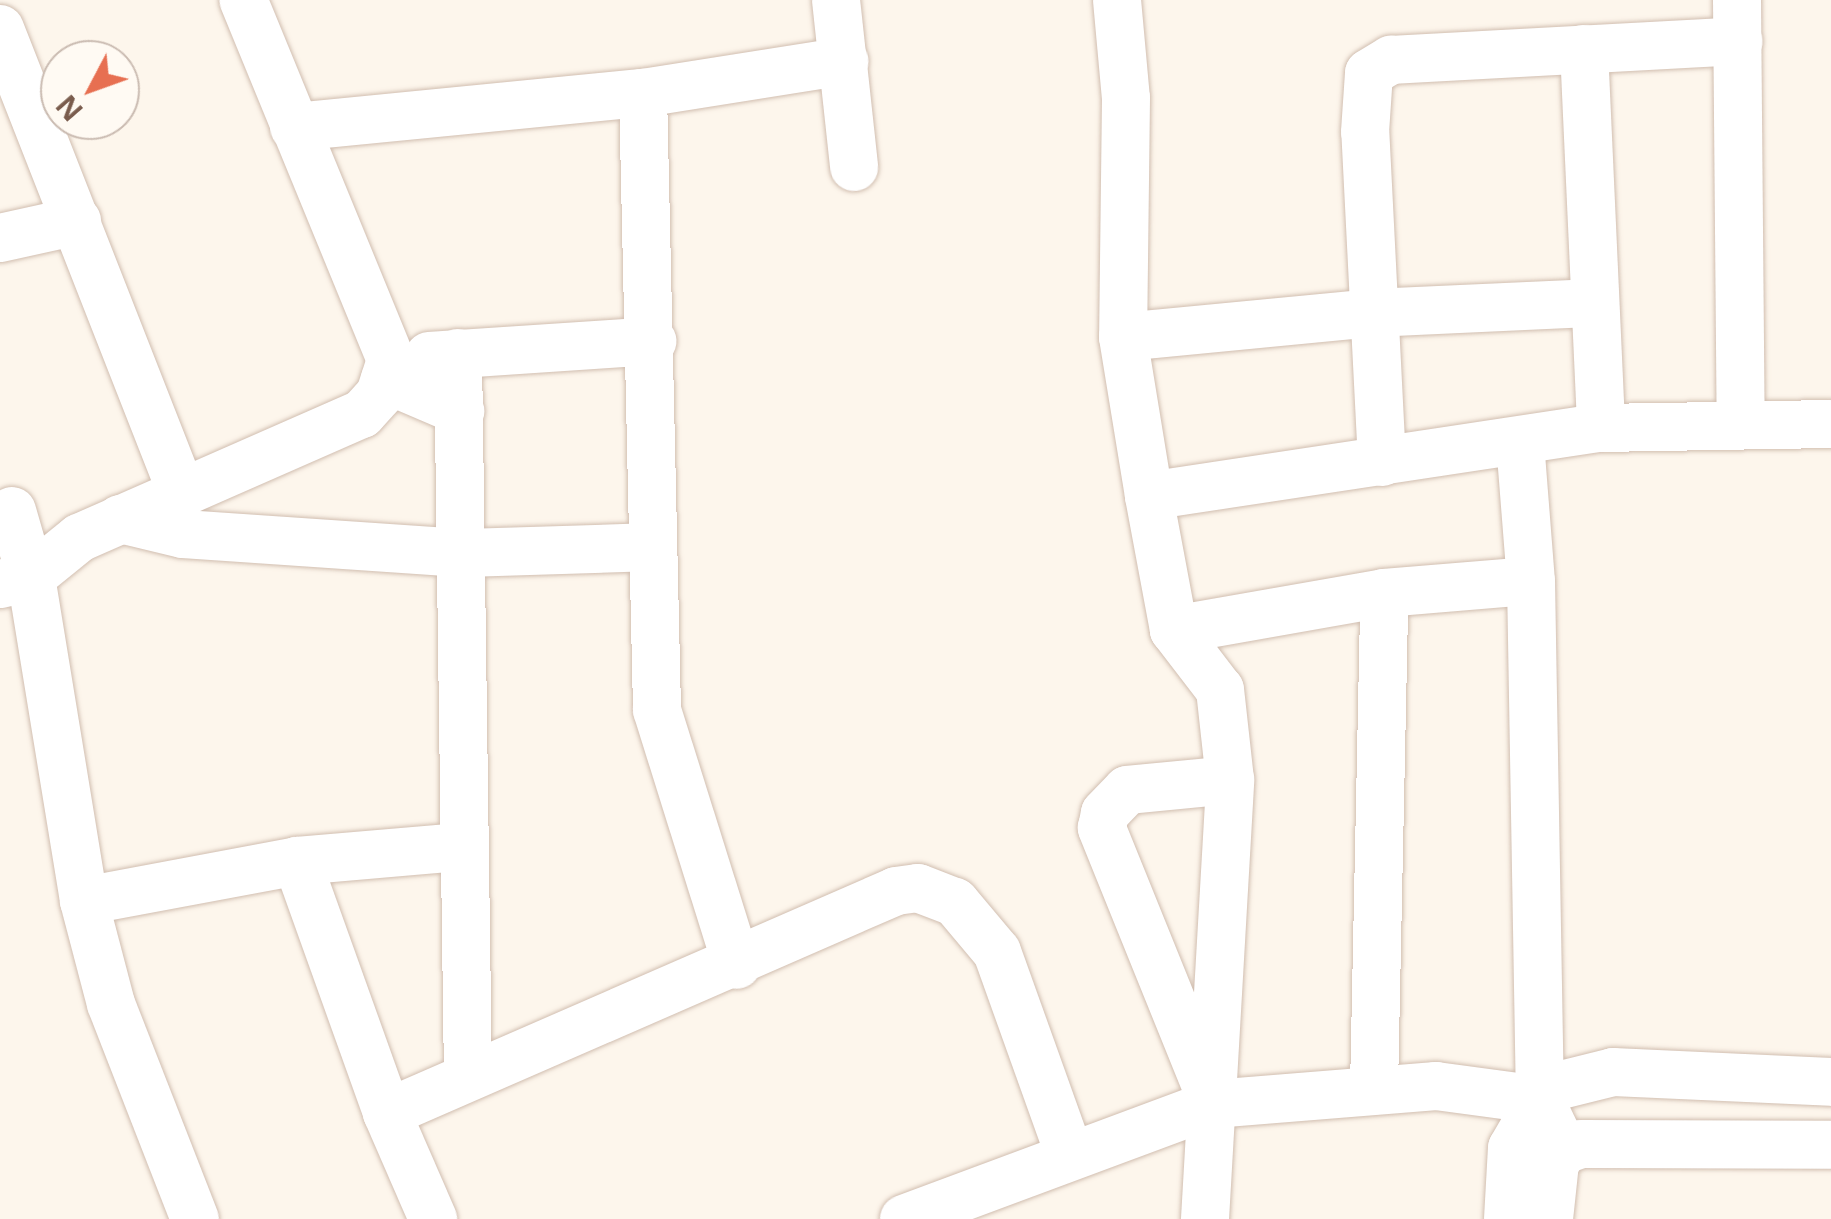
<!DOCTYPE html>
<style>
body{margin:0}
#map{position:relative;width:1831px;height:1219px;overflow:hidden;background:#fdf6ec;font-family:"Open Sans",sans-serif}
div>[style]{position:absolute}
.roads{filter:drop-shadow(0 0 2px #d1beb0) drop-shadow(0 0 2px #d1beb0)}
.minor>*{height:48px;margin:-24px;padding:0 24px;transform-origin:24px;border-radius:24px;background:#fff}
span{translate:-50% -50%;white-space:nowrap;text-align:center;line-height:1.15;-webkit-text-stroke:8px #fffaf3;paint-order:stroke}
.north{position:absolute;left:40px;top:40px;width:100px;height:100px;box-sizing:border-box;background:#fffaf3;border:2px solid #cabbb1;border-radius:50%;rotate:229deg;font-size:28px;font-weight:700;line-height:40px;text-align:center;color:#7a5c4d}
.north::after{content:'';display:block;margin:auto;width:35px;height:45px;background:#e76f51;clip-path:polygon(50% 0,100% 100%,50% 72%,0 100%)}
</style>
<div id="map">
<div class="roads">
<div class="minor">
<div style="left:836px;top:0;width:168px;rotate:83.8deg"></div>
<div style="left:1117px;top:0;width:98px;rotate:84.8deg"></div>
<div style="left:1126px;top:98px;width:239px;rotate:90.7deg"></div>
<div style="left:1123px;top:337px;width:161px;rotate:80.7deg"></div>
<div style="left:1737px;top:0;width:425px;rotate:89.5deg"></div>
<div style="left:0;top:29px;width:499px;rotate:68.6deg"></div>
<div style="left:1584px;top:49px;width:379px;rotate:87.4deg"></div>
<div style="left:643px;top:93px;width:617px;rotate:88.7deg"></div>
<div style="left:657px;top:710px;width:267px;rotate:72.6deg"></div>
<div style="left:294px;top:127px;width:351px;rotate:-5.6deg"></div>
<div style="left:643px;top:93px;width:204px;rotate:-9deg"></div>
<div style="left:0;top:238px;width:79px;rotate:-12.4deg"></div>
<div style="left:1123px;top:337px;width:250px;rotate:-5.5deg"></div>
<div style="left:1372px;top:313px;width:223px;rotate:-2.6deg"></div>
<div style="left:458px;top:353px;width:722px;rotate:89.21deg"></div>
<div style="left:429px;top:356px;width:224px;rotate:-3.8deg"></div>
<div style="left:385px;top:379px;width:82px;rotate:23.1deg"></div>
<div style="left:1520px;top:442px;width:139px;rotate:85.5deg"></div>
<div style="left:1531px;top:581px;width:519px;rotate:89.01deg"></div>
<div style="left:1540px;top:1100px;width:55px;rotate:64.4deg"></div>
<div style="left:1382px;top:462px;width:330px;rotate:-92.9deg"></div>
<div style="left:1365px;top:132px;width:59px;rotate:-86.1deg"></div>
<div style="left:1369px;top:73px;width:26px;rotate:-31deg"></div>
<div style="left:1391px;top:60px;width:348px;rotate:-3.1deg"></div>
<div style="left:12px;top:511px;width:69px;rotate:73.9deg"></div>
<div style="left:31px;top:577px;width:328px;rotate:80.7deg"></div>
<div style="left:84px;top:901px;width:106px;rotate:75.3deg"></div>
<div style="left:111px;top:1004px;width:231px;rotate:68.7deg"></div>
<div style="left:120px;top:519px;width:65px;rotate:13.4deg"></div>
<div style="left:183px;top:534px;width:283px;rotate:3.9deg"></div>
<div style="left:465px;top:553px;width:188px;rotate:-1.8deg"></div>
<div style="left:0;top:584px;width:32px;rotate:-13deg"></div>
<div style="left:31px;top:577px;width:62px;rotate:-39.1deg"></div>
<div style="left:79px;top:538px;width:309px;rotate:-23.7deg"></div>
<div style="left:362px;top:414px;width:27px;rotate:-48deg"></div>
<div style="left:380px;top:394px;width:36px;rotate:-72deg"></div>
<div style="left:391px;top:360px;width:389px;rotate:-112.3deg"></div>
<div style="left:1174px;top:630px;width:213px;rotate:-10deg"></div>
<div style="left:1384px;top:593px;width:147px;rotate:-4.7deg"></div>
<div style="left:297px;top:861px;width:268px;rotate:70.3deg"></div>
<div style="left:387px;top:1113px;width:116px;rotate:66.5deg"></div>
<div style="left:84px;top:901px;width:217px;rotate:-10.6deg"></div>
<div style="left:297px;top:861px;width:165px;rotate:-4.9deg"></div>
<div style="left:1374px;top:1089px;width:496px;rotate:-88.8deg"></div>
<div style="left:1208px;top:1091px;width:284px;rotate:-112deg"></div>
<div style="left:1102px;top:828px;width:15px;rotate:-79deg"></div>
<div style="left:1105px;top:813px;width:32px;rotate:-46deg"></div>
<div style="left:1127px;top:790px;width:103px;rotate:-5.5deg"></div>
<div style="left:387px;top:1113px;width:555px;rotate:-23.56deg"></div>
<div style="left:896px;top:891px;width:22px;rotate:-8deg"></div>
<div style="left:918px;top:888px;width:40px;rotate:21deg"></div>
<div style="left:955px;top:902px;width:65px;rotate:50deg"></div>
<div style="left:997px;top:952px;width:214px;rotate:70.3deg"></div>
<div style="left:904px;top:1219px;width:330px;rotate:-20.4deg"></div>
<div style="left:1213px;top:1104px;width:224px;rotate:-4.6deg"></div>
<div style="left:1436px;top:1086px;width:105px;rotate:7.7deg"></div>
<div style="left:1205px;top:1219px;width:440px;rotate:-86.7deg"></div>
<div style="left:1230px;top:780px;width:91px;rotate:-96.3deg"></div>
<div style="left:1220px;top:690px;width:76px;rotate:-127.5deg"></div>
<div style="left:1174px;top:630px;width:136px;rotate:-100.6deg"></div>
<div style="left:1149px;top:496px;width:457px;rotate:-8.6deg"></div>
<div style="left:1601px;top:428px;width:230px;rotate:-1deg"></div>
<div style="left:1508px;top:1219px;width:71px;rotate:-86.8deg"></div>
<div style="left:1512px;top:1148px;width:56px;rotate:-59.7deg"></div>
<div style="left:1540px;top:1100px;width:22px;rotate:-39deg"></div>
<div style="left:1557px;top:1086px;width:58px;rotate:-14deg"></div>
<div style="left:1613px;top:1072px;width:218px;rotate:2.6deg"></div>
<div style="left:1549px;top:1219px;width:56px;rotate:-83.9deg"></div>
<div style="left:1555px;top:1163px;width:16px;rotate:-55deg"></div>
<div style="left:1564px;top:1150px;width:18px;rotate:-19deg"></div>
<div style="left:1581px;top:1144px;width:250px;rotate:0.2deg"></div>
</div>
</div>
<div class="north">N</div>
</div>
